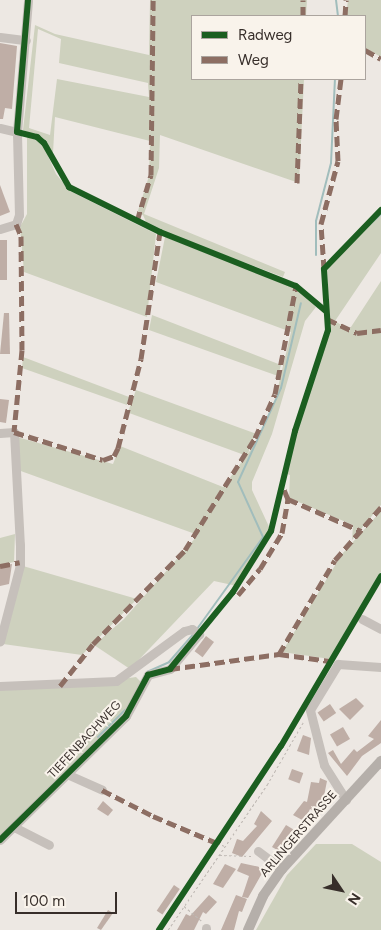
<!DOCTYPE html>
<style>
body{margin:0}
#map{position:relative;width:381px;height:930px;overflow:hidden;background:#ede8e3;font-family:Figtree,sans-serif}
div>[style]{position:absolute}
.green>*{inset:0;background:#ced1be;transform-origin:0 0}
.stream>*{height:2px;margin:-1px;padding:0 1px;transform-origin:1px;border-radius:1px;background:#a1bdbc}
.building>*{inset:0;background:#bfaea6;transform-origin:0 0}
.path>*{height:1px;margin-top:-0.5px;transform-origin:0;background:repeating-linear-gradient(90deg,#bfb9b4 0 2.5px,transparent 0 5px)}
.minor>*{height:9px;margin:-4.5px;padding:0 4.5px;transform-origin:4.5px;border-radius:4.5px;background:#c6c0bb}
.major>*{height:10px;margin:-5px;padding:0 5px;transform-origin:5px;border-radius:5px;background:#b5afaa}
.quiet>*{height:5px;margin-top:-2.5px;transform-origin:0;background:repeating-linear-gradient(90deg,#8d6e63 0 10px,transparent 0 15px)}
.cycleway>*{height:6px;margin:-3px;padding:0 3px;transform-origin:3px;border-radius:3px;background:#1b5e20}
span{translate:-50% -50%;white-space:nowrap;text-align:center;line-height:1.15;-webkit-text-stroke:4px #f9f3eb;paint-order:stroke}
.street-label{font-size:12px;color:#372e2a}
.legend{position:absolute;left:191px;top:15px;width:175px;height:65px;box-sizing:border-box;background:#f9f3eb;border:1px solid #aba49e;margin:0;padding:6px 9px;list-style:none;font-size:15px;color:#372e2a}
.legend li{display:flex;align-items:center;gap:10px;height:25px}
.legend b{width:25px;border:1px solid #aba49e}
.north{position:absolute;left:316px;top:865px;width:50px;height:50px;-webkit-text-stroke:4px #f9f3eb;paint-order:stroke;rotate:124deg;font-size:14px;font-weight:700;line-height:20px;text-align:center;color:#372e2a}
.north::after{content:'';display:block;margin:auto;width:18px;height:22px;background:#372e2a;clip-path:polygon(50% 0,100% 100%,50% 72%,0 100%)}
.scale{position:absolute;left:15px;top:892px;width:102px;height:22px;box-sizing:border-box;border:2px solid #372e2a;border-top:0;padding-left:6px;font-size:15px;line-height:18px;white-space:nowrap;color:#372e2a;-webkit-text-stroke:4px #f9f3eb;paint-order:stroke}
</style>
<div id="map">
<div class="green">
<div style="clip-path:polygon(evenodd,150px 0,307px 0,306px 16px,192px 16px,192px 79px,304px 79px,299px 183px,160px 135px,159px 168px,144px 214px,285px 272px,283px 277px,159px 230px,147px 224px,143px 215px,137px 214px,149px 176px,150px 141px,55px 117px,53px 153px,45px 141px,23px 130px,35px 25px,55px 34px,149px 55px,150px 0,38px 29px,61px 39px,59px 63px,148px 83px,149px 97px,57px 79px,50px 135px,29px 128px,38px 29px)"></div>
<div style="clip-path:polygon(348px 0,381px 0,381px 57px,365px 48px,365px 16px,346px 16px)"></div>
<div style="clip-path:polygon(27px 137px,37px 140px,45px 149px,56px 174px,70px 191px,156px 234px,147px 317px,24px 272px,20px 227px,27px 214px)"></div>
<div style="clip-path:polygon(381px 211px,381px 253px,335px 321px,349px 330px,381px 281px,381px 505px,352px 540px,353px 525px,289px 498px,290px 475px,287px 474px,296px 432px,330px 332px,327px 268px)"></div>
<div style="clip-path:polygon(165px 237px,294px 287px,316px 307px,305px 321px,272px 434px,252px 482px,252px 490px,271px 531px,237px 586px,214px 581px,130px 669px,94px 645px,124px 619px,198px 535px,18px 470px,17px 437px,113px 464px,120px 446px,223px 487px,255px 444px,275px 400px,291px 332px,156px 282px)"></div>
<div style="clip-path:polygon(152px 315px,281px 365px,278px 376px,149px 330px)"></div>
<div style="clip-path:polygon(23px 357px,129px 397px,127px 405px,22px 368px)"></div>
<div style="left:136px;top:390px;width:127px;height:24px;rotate:20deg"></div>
<div style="clip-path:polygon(381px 511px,381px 572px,330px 659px,282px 652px,342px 554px)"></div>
<div style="clip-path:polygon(15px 534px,14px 562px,0 565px,0 538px)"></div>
<div style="clip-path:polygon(23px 566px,137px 599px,82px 655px,3px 644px)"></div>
<div style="clip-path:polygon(136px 677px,141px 682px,126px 710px,0 838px,0 687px,61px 688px)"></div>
<div style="clip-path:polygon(316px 844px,352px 844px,381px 862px,381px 930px,256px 930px,287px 875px)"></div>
</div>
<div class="stream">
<div style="left:336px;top:0;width:16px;rotate:83deg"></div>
<div style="left:316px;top:255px;width:34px;rotate:-90deg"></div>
<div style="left:316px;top:221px;width:60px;rotate:-75.5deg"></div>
<div style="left:331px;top:163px;width:84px;rotate:-87.3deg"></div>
<div style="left:333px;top:259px;width:66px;rotate:-43.2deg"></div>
<div style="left:197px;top:629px;width:113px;rotate:-54.3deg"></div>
<div style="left:263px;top:537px;width:60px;rotate:-114.4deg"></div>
<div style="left:238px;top:482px;width:103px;rotate:-65.4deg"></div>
<div style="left:281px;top:388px;width:87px;rotate:-76.8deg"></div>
<div style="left:147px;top:672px;width:24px;rotate:-24deg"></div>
<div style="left:169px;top:662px;width:38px;rotate:-49deg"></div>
<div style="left:98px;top:737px;width:38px;rotate:-45deg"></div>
</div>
<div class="building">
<div style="clip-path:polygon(0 43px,17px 46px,12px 109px,5px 108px,3px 119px,0 119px)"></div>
<div style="clip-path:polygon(0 185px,10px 212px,0 216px)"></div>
<div style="left:0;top:240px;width:7px;height:40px"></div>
<div style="clip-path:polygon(4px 313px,9px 313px,10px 354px,0 354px)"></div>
<div style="clip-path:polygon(0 399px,9px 400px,6px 423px,0 422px)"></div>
<div style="clip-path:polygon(12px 564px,9px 584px,0 586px,0 566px)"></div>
<div style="left:206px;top:636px;width:10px;height:19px;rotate:37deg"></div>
<div style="clip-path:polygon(356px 698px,364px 706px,350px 720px,339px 709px)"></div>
<div style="left:330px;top:704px;width:11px;height:15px;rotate:56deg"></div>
<div style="clip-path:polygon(381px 720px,381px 743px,362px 756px,347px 776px,328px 753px,333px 750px,341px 764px,354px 749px,357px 752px,374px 739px,368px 736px)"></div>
<div style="left:343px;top:727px;width:14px;height:15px;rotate:60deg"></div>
<div style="clip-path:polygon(303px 735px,311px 738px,309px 755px,297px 751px)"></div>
<div style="left:292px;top:769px;width:12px;height:11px;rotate:20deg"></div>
<div style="clip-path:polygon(320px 778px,327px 781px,324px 796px,314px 811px,310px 809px,304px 821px,293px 815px,304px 801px,307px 802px,311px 782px,319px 783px)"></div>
<div style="clip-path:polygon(103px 801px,113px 810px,108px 816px,97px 809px)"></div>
<div style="clip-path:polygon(261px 811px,272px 821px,242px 857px,232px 853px,237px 839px,243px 841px,257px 826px,254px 824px)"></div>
<div style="clip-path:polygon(286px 825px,296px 831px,285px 850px,279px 851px,272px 847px)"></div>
<div style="clip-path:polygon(241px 863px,265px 868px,248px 898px,242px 897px,249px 876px,237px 871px)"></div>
<div style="clip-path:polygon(225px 864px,236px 869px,223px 888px,213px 884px)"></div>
<div style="left:174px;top:885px;width:7px;height:31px;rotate:34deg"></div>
<div style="clip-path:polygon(209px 895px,217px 902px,206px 914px,203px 912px,194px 930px,177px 930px,186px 914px,190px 916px)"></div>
<div style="clip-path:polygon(236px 895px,247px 899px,242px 912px,239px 911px,234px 930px,221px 930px)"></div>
<div style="clip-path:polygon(108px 910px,113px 913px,101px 930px,97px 928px)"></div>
</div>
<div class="path">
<div style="left:217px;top:843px;width:9px;rotate:21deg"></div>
<div style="left:219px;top:855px;width:32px;rotate:2deg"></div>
<div style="left:184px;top:906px;width:23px;rotate:40deg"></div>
<div style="left:168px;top:930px;width:176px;rotate:-55.7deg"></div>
<div style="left:267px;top:785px;width:74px;rotate:-60deg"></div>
</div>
<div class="minor">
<div style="left:0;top:37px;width:26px;rotate:7deg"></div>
<div style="left:0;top:128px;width:17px;rotate:13deg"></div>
<div style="left:0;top:229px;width:17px;rotate:-17deg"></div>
<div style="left:16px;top:224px;width:9px;rotate:-72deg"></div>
<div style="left:19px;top:215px;width:83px;rotate:-91.4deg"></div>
<div style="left:17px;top:132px;width:132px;rotate:-85.2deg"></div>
<div style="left:0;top:433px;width:14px;rotate:-4deg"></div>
<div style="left:14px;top:432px;width:113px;rotate:87deg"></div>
<div style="left:20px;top:545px;width:20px;rotate:90deg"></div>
<div style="left:20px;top:565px;width:79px;rotate:104.7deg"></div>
<div style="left:362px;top:619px;width:21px;rotate:28deg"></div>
<div style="left:0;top:686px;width:116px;rotate:-2.5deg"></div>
<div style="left:116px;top:681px;width:84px;rotate:-36.3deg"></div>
<div style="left:184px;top:631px;width:8px;rotate:-14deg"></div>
<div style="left:192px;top:629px;width:9px;rotate:36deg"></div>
<div style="left:199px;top:634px;width:45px;rotate:129.6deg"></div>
<div style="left:170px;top:669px;width:23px;rotate:165deg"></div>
<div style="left:148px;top:675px;width:47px;rotate:118.2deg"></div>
<div style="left:126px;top:716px;width:177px;rotate:135.5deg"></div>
<div style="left:69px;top:775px;width:36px;rotate:24deg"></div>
<div style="left:346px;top:800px;width:41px;rotate:-122.2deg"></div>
<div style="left:324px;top:765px;width:57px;rotate:-104.3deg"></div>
<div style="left:310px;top:710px;width:54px;rotate:-58.7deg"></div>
<div style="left:338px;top:664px;width:43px;rotate:4deg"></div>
<div style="left:16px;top:828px;width:37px;rotate:27deg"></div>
<div style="left:258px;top:851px;width:30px;rotate:37deg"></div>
<div style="left:206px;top:930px;width:2px;rotate:-90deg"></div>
</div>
<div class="major">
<div style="left:248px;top:930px;width:37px;rotate:-66deg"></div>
<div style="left:263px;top:896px;width:33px;rotate:-55deg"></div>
<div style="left:282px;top:869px;width:147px;rotate:-47.5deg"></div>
</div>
<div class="quiet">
<div style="left:303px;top:16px;width:16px;rotate:-90deg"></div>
<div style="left:345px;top:16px;width:16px;rotate:-86deg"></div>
<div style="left:365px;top:50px;width:18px;rotate:29deg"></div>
<div style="left:297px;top:183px;width:104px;rotate:-87.8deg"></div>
<div style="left:137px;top:221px;width:48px;rotate:-73.1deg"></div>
<div style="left:151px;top:175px;width:175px;rotate:-89.3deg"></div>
<div style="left:16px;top:224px;width:13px;rotate:67deg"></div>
<div style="left:21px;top:236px;width:114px;rotate:89.5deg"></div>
<div style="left:22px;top:350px;width:82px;rotate:95.6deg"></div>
<div style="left:14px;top:432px;width:93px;rotate:17.5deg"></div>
<div style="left:103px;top:460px;width:12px;rotate:-20deg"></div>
<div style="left:114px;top:456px;width:9px;rotate:-63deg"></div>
<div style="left:118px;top:448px;width:92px;rotate:-75.5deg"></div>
<div style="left:141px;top:359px;width:128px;rotate:-81.5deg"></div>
<div style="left:324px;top:269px;width:45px;rotate:-93.8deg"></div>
<div style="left:321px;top:224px;width:65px;rotate:-74.9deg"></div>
<div style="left:338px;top:161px;width:42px;rotate:-92.7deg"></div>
<div style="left:336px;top:119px;width:40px;rotate:-82.9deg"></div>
<div style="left:327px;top:319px;width:33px;rotate:25deg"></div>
<div style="left:357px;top:333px;width:24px;rotate:-7deg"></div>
<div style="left:288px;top:499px;width:80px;rotate:23.7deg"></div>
<div style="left:0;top:566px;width:20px;rotate:-11deg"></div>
<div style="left:238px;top:595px;width:34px;rotate:-50deg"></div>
<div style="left:260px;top:569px;width:42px;rotate:-58.6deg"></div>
<div style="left:282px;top:533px;width:35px;rotate:-80deg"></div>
<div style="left:288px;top:499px;width:13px;rotate:-113deg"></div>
<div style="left:279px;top:654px;width:109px;rotate:-59.2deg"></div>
<div style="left:335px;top:560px;width:70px;rotate:-49deg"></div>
<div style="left:170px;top:669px;width:110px;rotate:-7.8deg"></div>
<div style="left:279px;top:654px;width:51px;rotate:7.8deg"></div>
<div style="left:60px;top:686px;width:53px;rotate:-51.8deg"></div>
<div style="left:93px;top:644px;width:132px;rotate:-45.6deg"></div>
<div style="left:185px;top:550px;width:132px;rotate:-58deg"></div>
<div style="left:255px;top:438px;width:48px;rotate:-65.6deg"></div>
<div style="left:275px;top:394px;width:110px;rotate:-79deg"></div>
<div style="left:102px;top:790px;width:57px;rotate:27deg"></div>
<div style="left:153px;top:816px;width:69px;rotate:22.9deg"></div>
<div style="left:217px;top:843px;width:4px;rotate:-56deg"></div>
</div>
<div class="cycleway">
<div style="left:28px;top:0;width:132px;rotate:94.8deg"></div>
<div style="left:17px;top:132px;width:21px;rotate:14deg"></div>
<div style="left:37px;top:137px;width:9px;rotate:41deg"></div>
<div style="left:44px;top:143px;width:51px;rotate:60.4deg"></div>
<div style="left:69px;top:187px;width:102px;rotate:26.3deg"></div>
<div style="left:160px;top:232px;width:146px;rotate:21.7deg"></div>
<div style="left:296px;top:286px;width:38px;rotate:40deg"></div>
<div style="left:0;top:840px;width:177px;rotate:-44.5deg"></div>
<div style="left:126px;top:716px;width:47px;rotate:-61.8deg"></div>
<div style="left:148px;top:675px;width:23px;rotate:-15deg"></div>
<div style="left:170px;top:669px;width:99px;rotate:-50.7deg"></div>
<div style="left:233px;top:592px;width:72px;rotate:-58.1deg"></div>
<div style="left:271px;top:531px;width:103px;rotate:-76.5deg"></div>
<div style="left:295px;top:431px;width:106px;rotate:-71.9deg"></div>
<div style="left:328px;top:330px;width:61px;rotate:-93.8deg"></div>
<div style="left:324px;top:269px;width:82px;rotate:-46deg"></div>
<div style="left:159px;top:930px;width:221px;rotate:-56.5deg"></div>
<div style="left:281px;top:746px;width:197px;rotate:-59.5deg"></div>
</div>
<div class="street-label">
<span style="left:85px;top:740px;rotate:-47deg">TIEFENBACHWEG</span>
<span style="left:299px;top:834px;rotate:-49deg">ARLINGERSTRASSE</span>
</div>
<ul class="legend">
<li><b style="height:6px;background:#1b5e20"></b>Radweg</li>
<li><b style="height:6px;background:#8d6e63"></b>Weg</li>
</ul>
<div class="north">N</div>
<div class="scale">100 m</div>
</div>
